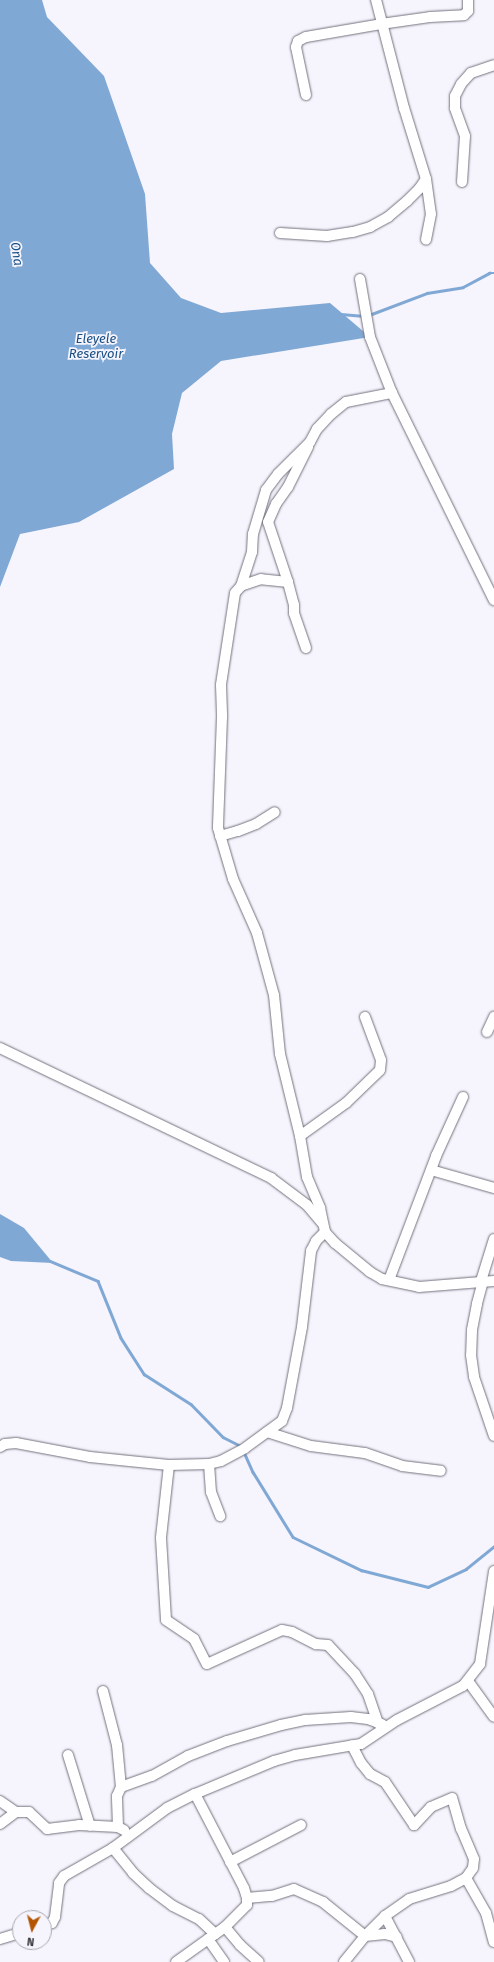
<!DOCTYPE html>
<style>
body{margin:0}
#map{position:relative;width:494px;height:1962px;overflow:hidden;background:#f6f4fd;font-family:"Fira Sans",sans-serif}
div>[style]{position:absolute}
.water>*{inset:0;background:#80a8d4}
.stream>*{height:2.5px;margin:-1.25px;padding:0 1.25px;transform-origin:1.25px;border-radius:1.25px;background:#80a8d4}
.roads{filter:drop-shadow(0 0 1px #74717d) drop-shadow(0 0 1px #74717d)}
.minor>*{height:10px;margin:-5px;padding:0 5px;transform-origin:5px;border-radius:5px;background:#fff}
span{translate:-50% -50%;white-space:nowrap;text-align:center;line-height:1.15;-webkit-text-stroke:3.5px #f6f4fd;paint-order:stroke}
.water-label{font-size:13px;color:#164e85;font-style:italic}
.north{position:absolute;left:12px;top:1910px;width:40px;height:40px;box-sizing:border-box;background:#f6f4fd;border:1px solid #aaa9b0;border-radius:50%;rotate:187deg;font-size:11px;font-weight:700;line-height:16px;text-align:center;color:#39383d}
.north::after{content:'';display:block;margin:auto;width:14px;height:18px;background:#b35503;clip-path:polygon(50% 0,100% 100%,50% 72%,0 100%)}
</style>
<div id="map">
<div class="water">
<div style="clip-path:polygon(0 0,42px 0,47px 17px,104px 76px,145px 194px,150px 263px,181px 298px,221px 313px,330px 303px,370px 337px,221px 361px,182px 393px,172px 434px,174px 469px,79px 522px,20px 534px,0 587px)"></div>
<div style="clip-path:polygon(0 1214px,24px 1228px,53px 1263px,11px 1261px,0 1257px)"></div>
</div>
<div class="stream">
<div style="left:341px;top:314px;width:23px;rotate:5deg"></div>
<div style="left:369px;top:315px;width:62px;rotate:-20.8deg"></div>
<div style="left:427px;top:293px;width:36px;rotate:-9deg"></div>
<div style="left:463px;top:287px;width:30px;rotate:-28deg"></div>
<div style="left:489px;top:273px;width:5px"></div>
<div style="left:50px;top:1261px;width:52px;rotate:22.6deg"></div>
<div style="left:98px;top:1281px;width:61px;rotate:68deg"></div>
<div style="left:121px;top:1338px;width:43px;rotate:57.4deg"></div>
<div style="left:144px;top:1374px;width:56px;rotate:32.6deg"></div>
<div style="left:191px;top:1404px;width:46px;rotate:45.9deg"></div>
<div style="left:223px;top:1437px;width:20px;rotate:27deg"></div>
<div style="left:244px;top:1452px;width:22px;rotate:66deg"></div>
<div style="left:253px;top:1472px;width:76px;rotate:58.4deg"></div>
<div style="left:293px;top:1537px;width:76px;rotate:25.9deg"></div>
<div style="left:361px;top:1570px;width:69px;rotate:14.2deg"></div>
<div style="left:428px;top:1587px;width:42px;rotate:-25.3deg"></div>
<div style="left:466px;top:1569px;width:36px;rotate:-39deg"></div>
</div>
<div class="roads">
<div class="minor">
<div style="left:306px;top:95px;width:49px;rotate:-101.8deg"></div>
<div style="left:296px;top:47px;width:6px;rotate:-72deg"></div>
<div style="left:298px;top:41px;width:9px;rotate:-27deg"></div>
<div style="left:306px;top:37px;width:76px;rotate:-9.8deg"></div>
<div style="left:381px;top:24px;width:49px;rotate:-8.1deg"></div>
<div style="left:430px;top:17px;width:34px;rotate:-3deg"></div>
<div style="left:464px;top:15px;width:6px;rotate:-45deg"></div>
<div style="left:468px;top:11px;width:11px;rotate:-90deg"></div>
<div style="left:426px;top:179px;width:35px;rotate:82deg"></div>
<div style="left:431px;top:214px;width:26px;rotate:101deg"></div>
<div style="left:462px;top:182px;width:46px;rotate:-86.3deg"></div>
<div style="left:465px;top:136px;width:30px;rotate:-110deg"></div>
<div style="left:455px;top:108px;width:12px;rotate:-90deg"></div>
<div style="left:455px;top:96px;width:13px;rotate:-63deg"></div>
<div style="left:461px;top:84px;width:15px;rotate:-48deg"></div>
<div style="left:471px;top:73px;width:24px;rotate:-19deg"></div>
<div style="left:280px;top:233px;width:47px;rotate:3.7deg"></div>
<div style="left:327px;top:236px;width:26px;rotate:-9deg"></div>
<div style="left:353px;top:232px;width:18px;rotate:-16deg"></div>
<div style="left:370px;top:227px;width:21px;rotate:-29deg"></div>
<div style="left:388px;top:217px;width:25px;rotate:-40deg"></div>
<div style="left:407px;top:201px;width:17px;rotate:-45deg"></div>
<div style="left:419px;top:189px;width:12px;rotate:-55deg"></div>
<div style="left:426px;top:179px;width:74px;rotate:-107.2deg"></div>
<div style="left:404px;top:108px;width:112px;rotate:-104.5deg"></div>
<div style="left:360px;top:279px;width:59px;rotate:80.2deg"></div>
<div style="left:370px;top:337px;width:60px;rotate:68.6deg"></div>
<div style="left:392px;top:393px;width:231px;rotate:63.8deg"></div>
<div style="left:288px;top:582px;width:63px;rotate:-108.4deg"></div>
<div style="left:268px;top:522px;width:20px;rotate:-66deg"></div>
<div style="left:276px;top:504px;width:21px;rotate:-55deg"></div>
<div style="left:288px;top:487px;width:45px;rotate:-63.4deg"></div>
<div style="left:241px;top:586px;width:36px;rotate:-72deg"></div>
<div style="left:252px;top:552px;width:18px;rotate:-87deg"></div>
<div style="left:253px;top:534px;width:46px;rotate:-73.5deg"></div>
<div style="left:266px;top:490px;width:20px;rotate:-53deg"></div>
<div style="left:278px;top:474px;width:45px;rotate:-45deg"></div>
<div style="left:310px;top:442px;width:15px;rotate:-62deg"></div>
<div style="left:317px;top:429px;width:21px;rotate:-47deg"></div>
<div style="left:331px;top:414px;width:19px;rotate:-39deg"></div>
<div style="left:346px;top:402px;width:47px;rotate:-11.1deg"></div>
<div style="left:306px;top:648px;width:37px;rotate:-109deg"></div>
<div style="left:294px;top:613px;width:8px;rotate:-90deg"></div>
<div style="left:294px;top:605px;width:24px;rotate:-105deg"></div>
<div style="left:288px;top:582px;width:27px;rotate:-174deg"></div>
<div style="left:261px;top:579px;width:21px;rotate:161deg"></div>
<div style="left:241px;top:586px;width:9px;rotate:131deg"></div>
<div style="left:235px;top:593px;width:93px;rotate:98.7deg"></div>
<div style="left:221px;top:685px;width:32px;rotate:88deg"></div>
<div style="left:222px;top:717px;width:111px;rotate:92.1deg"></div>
<div style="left:218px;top:828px;width:53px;rotate:73.6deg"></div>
<div style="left:233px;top:879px;width:59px;rotate:66deg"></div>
<div style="left:257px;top:933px;width:64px;rotate:74.7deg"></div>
<div style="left:274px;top:995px;width:59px;rotate:84.2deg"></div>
<div style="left:280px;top:1054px;width:84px;rotate:76.3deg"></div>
<div style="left:300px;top:1136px;width:42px;rotate:80.3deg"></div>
<div style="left:307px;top:1177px;width:34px;rotate:67deg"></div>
<div style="left:320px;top:1208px;width:25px;rotate:78deg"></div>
<div style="left:325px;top:1232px;width:15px;rotate:48deg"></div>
<div style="left:335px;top:1243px;width:45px;rotate:39.6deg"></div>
<div style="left:370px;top:1272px;width:14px;rotate:30deg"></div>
<div style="left:382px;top:1279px;width:38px;rotate:12deg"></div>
<div style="left:419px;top:1287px;width:75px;rotate:-4.6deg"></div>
<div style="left:220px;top:836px;width:19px;rotate:-16deg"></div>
<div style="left:238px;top:831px;width:19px;rotate:-21deg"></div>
<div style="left:256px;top:824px;width:22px;rotate:-32deg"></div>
<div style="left:487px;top:1032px;width:17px;rotate:-65deg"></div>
<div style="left:0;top:1048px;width:301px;rotate:25.6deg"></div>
<div style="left:271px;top:1178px;width:45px;rotate:36.9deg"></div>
<div style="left:307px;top:1205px;width:23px;rotate:50deg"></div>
<div style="left:300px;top:1136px;width:57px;rotate:-35.7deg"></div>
<div style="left:346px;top:1103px;width:47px;rotate:-44.1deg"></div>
<div style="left:380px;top:1070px;width:10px;rotate:-84deg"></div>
<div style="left:381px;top:1060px;width:46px;rotate:-110.4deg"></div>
<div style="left:431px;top:1170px;width:66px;rotate:15.9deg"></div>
<div style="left:389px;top:1280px;width:133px;rotate:-69.2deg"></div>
<div style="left:436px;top:1156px;width:65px;rotate:-65.4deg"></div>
<div style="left:481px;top:1281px;width:44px;rotate:-72.8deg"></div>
<div style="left:483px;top:1281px;width:24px;rotate:105deg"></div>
<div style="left:477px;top:1304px;width:26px;rotate:101deg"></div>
<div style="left:472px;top:1330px;width:25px;rotate:92deg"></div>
<div style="left:471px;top:1355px;width:22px;rotate:82deg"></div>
<div style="left:474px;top:1377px;width:62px;rotate:71.3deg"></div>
<div style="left:267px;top:1432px;width:46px;rotate:17.7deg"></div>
<div style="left:311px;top:1446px;width:54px;rotate:7.4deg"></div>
<div style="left:365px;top:1453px;width:39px;rotate:19deg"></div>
<div style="left:402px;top:1466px;width:39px;rotate:7deg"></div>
<div style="left:0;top:1447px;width:6px;rotate:-31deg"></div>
<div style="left:5px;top:1444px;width:11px;rotate:-5deg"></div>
<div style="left:16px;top:1443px;width:75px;rotate:10.7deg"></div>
<div style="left:90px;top:1457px;width:79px;rotate:5.8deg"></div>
<div style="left:169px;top:1465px;width:40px;rotate:-1.4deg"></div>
<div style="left:209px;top:1464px;width:12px;rotate:-14deg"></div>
<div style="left:221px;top:1461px;width:27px;rotate:-28deg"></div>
<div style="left:245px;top:1448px;width:46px;rotate:-36.1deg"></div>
<div style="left:282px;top:1421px;width:14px;rotate:-69deg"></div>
<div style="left:287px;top:1408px;width:82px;rotate:-79.5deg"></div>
<div style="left:302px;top:1327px;width:77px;rotate:-83.2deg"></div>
<div style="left:311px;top:1251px;width:11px;rotate:-63deg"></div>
<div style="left:316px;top:1241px;width:13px;rotate:-45deg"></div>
<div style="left:209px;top:1464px;width:28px;rotate:86deg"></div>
<div style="left:211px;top:1492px;width:26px;rotate:69deg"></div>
<div style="left:169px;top:1465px;width:73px;rotate:96.3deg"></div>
<div style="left:161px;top:1538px;width:82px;rotate:86.5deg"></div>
<div style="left:166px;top:1620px;width:34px;rotate:34deg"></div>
<div style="left:194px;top:1639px;width:28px;rotate:63deg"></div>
<div style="left:207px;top:1664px;width:82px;rotate:-24.4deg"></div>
<div style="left:282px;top:1630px;width:10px;rotate:11deg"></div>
<div style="left:292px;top:1632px;width:27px;rotate:27deg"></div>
<div style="left:316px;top:1644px;width:12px;rotate:5deg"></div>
<div style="left:328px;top:1645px;width:40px;rotate:47deg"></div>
<div style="left:355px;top:1674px;width:24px;rotate:57deg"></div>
<div style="left:368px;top:1694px;width:31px;rotate:71deg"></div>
<div style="left:468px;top:1681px;width:44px;rotate:54.2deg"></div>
<div style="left:103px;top:1691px;width:56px;rotate:75.5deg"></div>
<div style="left:117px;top:1745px;width:42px;rotate:84.6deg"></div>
<div style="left:68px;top:1755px;width:74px;rotate:72.8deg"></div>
<div style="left:0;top:1801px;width:19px;rotate:35deg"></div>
<div style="left:16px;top:1812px;width:13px"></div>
<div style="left:29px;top:1812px;width:25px;rotate:43deg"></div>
<div style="left:47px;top:1829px;width:32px;rotate:-7deg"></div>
<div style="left:79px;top:1825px;width:39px;rotate:3deg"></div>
<div style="left:118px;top:1827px;width:7px;rotate:27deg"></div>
<div style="left:0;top:1824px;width:20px;rotate:-37deg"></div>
<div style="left:118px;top:1827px;width:31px;rotate:-92deg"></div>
<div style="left:117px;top:1796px;width:10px;rotate:-66deg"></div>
<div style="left:121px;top:1787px;width:33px;rotate:-20deg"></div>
<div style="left:152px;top:1776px;width:41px;rotate:-29.1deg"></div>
<div style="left:188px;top:1756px;width:42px;rotate:-21deg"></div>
<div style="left:227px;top:1741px;width:56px;rotate:-16.5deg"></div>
<div style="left:281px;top:1725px;width:25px;rotate:-12deg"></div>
<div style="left:305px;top:1720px;width:46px;rotate:-3.7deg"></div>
<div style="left:351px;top:1717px;width:17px;rotate:7deg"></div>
<div style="left:368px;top:1719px;width:15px;rotate:20deg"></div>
<div style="left:113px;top:1848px;width:32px;rotate:51deg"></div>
<div style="left:133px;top:1873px;width:22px;rotate:43deg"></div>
<div style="left:149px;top:1888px;width:30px;rotate:37deg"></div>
<div style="left:173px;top:1906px;width:29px;rotate:27deg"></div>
<div style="left:199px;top:1919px;width:22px;rotate:43deg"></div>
<div style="left:230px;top:1862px;width:80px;rotate:-27.5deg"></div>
<div style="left:466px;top:1878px;width:40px;rotate:60.3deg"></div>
<div style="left:486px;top:1913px;width:30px;rotate:75deg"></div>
<div style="left:247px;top:1898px;width:25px;rotate:-5deg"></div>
<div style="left:272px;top:1896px;width:23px;rotate:-18deg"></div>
<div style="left:294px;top:1889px;width:32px;rotate:24deg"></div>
<div style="left:323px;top:1902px;width:54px;rotate:39deg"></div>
<div style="left:365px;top:1936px;width:20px;rotate:-6deg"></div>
<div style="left:385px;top:1934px;width:12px;rotate:14deg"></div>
<div style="left:385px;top:1916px;width:52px;rotate:62.4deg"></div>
<div style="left:44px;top:1925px;width:8px;rotate:-14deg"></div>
<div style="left:52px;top:1923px;width:7px;rotate:-63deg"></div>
<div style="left:55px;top:1917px;width:34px;rotate:-83deg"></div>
<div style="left:59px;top:1883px;width:9px;rotate:-54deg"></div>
<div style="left:64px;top:1876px;width:56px;rotate:-29.7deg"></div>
<div style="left:113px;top:1848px;width:67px;rotate:-36.5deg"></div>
<div style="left:167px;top:1808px;width:31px;rotate:-27deg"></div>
<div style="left:195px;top:1794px;width:86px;rotate:-22.7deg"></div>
<div style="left:274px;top:1761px;width:22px;rotate:-16deg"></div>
<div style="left:295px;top:1755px;width:67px;rotate:-9.5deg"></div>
<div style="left:361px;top:1744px;width:43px;rotate:-33.7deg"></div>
<div style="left:397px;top:1720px;width:74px;rotate:-27.3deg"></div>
<div style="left:463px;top:1686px;width:28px;rotate:-52deg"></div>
<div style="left:480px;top:1664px;width:94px;rotate:-81.4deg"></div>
<div style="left:225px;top:1927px;width:23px;rotate:50deg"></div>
<div style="left:240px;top:1945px;width:25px;rotate:42deg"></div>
<div style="left:0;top:1939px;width:21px;rotate:-17deg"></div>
<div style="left:208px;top:1939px;width:28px;rotate:55deg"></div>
<div style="left:176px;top:1962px;width:60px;rotate:-35.5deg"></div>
<div style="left:225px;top:1927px;width:31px;rotate:-45deg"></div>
<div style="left:247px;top:1905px;width:7px;rotate:-90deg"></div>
<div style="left:247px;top:1898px;width:10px;rotate:-107deg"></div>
<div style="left:244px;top:1888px;width:106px;rotate:-117.5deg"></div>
<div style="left:344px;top:1962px;width:33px;rotate:-51deg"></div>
<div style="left:365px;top:1936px;width:28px;rotate:-45deg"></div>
<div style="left:385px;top:1916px;width:29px;rotate:-35deg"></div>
<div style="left:409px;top:1899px;width:44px;rotate:-17.2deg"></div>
<div style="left:451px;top:1886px;width:17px;rotate:-28deg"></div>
<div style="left:466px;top:1878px;width:12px;rotate:-55deg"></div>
<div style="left:473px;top:1868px;width:9px;rotate:-84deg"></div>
<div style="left:474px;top:1859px;width:33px;rotate:-113deg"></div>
<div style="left:461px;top:1829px;width:32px;rotate:-106deg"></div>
<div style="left:452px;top:1798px;width:23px;rotate:157deg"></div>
<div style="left:431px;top:1807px;width:25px;rotate:133deg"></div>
<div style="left:414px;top:1825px;width:52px;rotate:-124deg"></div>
<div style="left:385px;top:1782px;width:17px;rotate:-152deg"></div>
<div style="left:370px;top:1774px;width:14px;rotate:-129deg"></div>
<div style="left:361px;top:1763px;width:20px;rotate:-117deg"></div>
</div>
</div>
<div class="water-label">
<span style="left:16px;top:254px;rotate:81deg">Ona</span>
<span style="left:96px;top:347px">Eleyele<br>Reservoir</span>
</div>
<div class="north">N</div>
</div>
